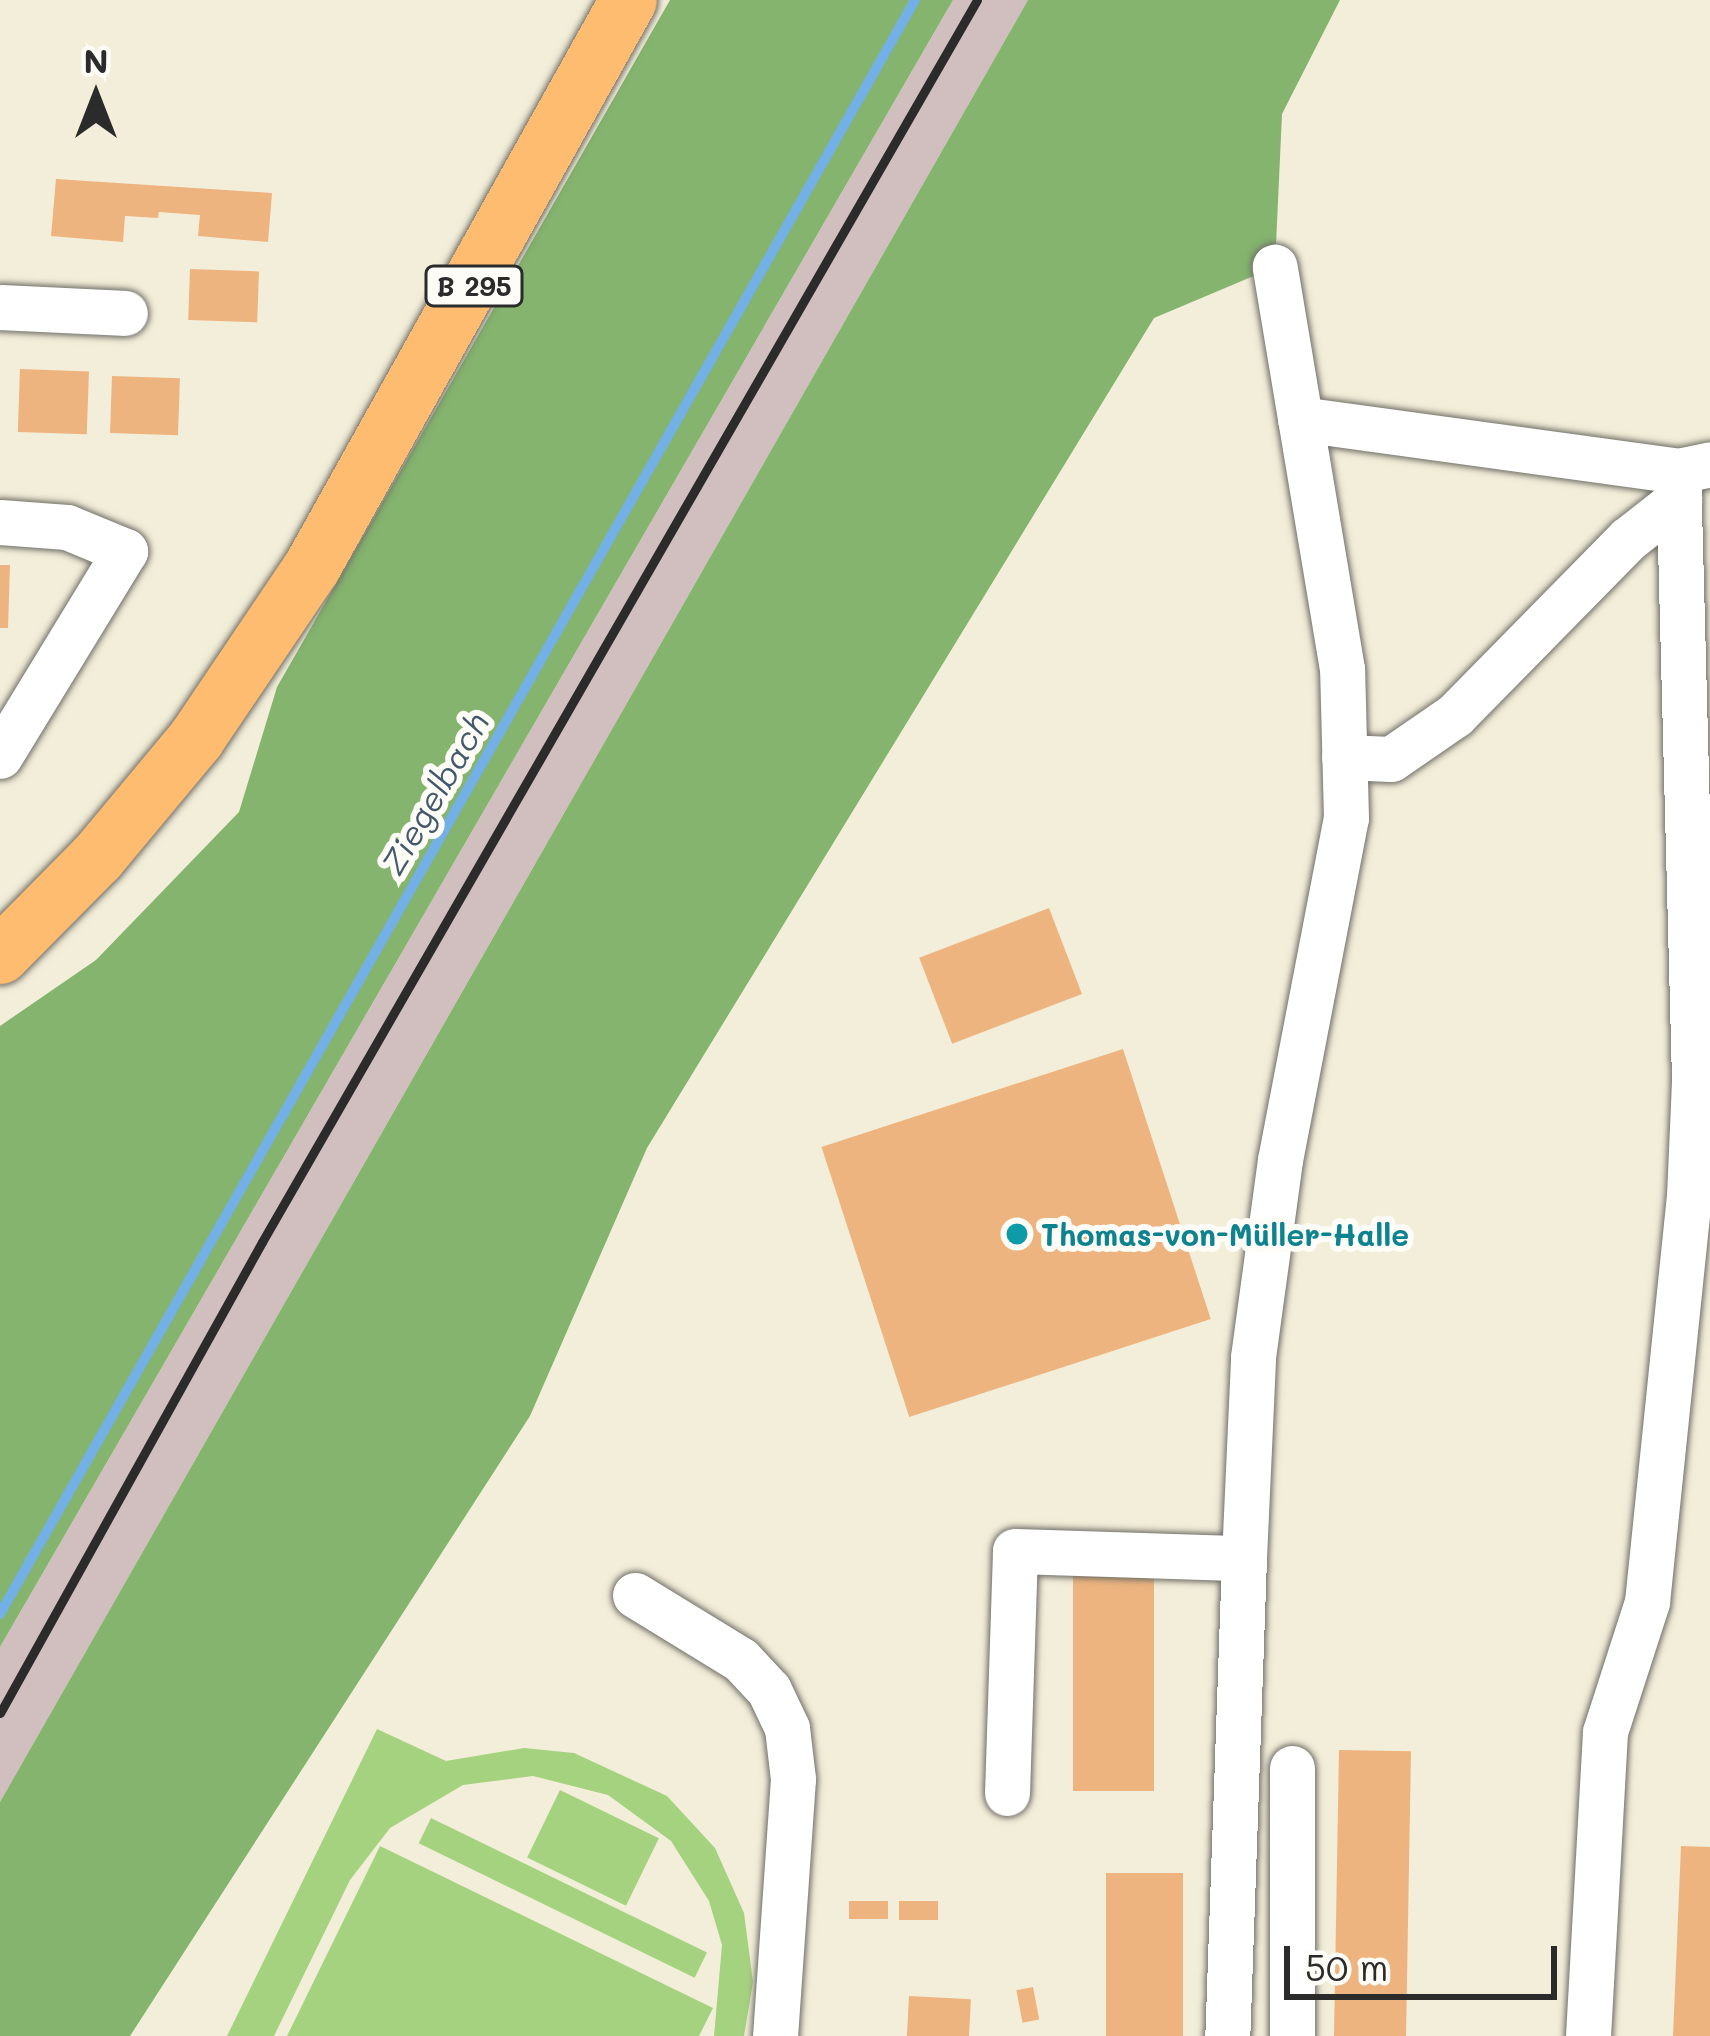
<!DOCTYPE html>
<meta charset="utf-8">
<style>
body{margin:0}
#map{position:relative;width:1710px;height:2036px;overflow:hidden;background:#f3eed9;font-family:Mali,sans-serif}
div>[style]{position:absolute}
.industrial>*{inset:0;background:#d1bfbf}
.green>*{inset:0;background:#a5d27f;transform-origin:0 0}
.forest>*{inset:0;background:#84b46e}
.stream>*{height:10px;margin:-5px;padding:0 5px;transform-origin:5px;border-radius:5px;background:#73b0e5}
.building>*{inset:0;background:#edb47f;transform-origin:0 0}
.roads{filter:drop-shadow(0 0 3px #716f68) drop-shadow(0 0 3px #716f68)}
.minor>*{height:45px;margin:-22.5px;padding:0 22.5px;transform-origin:22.5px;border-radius:22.5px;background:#fff}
.major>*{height:57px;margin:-28.5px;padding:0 28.5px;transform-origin:28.5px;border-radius:28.5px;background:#fdbc70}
.rail>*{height:9px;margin:-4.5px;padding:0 4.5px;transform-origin:4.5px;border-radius:4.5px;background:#2b2b2b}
.dots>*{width:33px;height:33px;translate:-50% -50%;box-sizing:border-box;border:6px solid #fdfcf7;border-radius:50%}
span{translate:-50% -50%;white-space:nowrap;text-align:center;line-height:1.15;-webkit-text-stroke:12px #fdfcf7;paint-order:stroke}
.shield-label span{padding:3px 9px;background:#fdfcf7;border:3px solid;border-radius:9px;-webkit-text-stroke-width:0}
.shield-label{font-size:27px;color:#2b2b2b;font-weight:700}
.culture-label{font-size:30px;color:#0d838f;font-weight:700}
.left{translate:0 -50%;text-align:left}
.water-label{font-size:33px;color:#445a6c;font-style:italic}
.north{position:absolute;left:36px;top:36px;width:120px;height:120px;-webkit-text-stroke:9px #fdfcf7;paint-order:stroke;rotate:0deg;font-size:33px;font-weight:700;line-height:48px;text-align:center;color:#2b2b2b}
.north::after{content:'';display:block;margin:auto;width:42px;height:54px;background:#2b2b2b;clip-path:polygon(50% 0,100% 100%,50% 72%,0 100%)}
.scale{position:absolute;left:1284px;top:1946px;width:273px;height:54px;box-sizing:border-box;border:6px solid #2b2b2b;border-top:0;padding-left:15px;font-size:36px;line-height:42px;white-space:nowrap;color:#2b2b2b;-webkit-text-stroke:9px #fdfcf7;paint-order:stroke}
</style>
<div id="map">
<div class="industrial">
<div style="clip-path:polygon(953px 0,1028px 0,0 1802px,0 1647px)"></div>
</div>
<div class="green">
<div style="clip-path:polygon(377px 1729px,446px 1761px,524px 1748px,574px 1753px,667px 1796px,715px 1848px,744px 1913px,753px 1982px,744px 2036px,714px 2036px,722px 1945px,709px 1901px,671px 1841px,608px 1795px,533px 1776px,463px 1785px,390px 1828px,350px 1880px,274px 2036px,227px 2036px)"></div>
<div style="left:560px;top:1790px;width:110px;height:75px;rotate:26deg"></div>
<div style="left:431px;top:1818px;width:307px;height:28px;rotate:26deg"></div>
<div style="clip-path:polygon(380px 1846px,713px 2008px,699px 2036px,287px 2036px)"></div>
</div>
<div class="forest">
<div style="clip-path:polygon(670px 0,953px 0,0 1647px,0 1026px,96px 960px,239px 812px,277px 687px)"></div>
<div style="clip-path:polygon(1028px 0,1340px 0,1282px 114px,1275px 267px,1154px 318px,647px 1148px,530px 1416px,130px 2036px,0 2036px,0 1802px)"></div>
</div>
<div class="stream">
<div style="left:0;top:1614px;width:1855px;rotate:-60.45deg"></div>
</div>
<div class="building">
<div style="clip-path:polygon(56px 179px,272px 193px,268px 242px,198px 236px,200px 215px,159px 212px,158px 218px,125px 216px,123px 242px,51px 236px)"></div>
<div style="left:190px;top:269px;width:69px;height:51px;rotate:2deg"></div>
<div style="left:20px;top:369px;width:69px;height:63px;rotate:2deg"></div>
<div style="left:112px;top:376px;width:68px;height:57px;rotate:2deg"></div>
<div style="clip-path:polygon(0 565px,10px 565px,8px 628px,0 628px)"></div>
<div style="left:1049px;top:908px;width:92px;height:139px;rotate:69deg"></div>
<div style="left:1123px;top:1049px;width:284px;height:317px;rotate:72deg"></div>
<div style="left:1073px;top:1571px;width:81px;height:220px"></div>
<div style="left:1339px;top:1750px;width:72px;height:286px;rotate:1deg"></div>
<div style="clip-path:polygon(1681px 1846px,1710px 1847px,1710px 2036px,1673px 2036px)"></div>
<div style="left:1106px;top:1873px;width:77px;height:163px"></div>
<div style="left:849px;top:1901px;width:39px;height:18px"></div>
<div style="left:899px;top:1901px;width:39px;height:19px"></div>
<div style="left:1033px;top:1987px;width:33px;height:17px;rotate:79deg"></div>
<div style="left:909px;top:1996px;width:62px;height:40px;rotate:3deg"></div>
</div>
<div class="roads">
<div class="minor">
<div style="left:0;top:307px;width:125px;rotate:2.7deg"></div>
<div style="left:1300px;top:419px;width:382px;rotate:7.8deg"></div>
<div style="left:1678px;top:471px;width:33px;rotate:-12deg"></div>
<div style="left:0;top:522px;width:67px;rotate:4.3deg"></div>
<div style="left:67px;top:527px;width:63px;rotate:22.5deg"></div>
<div style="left:125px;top:551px;width:240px;rotate:121.4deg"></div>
<div style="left:1344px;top:757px;width:47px;rotate:2.4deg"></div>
<div style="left:1391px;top:759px;width:78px;rotate:-34.5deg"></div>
<div style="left:1455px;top:715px;width:247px;rotate:-45.5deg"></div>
<div style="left:1628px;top:539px;width:65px;rotate:-38.1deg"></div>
<div style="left:1244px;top:1558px;width:201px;rotate:-87.4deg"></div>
<div style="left:1253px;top:1357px;width:199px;rotate:-82.2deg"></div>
<div style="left:1280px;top:1160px;width:348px;rotate:-79.1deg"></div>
<div style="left:1346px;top:818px;width:149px;rotate:-91.5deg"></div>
<div style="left:1342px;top:669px;width:408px;rotate:-99.5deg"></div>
<div style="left:635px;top:1595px;width:124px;rotate:31.5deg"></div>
<div style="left:741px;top:1660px;width:41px;rotate:47deg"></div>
<div style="left:769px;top:1690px;width:42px;rotate:64.7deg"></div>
<div style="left:787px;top:1728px;width:51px;rotate:83.3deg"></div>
<div style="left:793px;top:1779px;width:258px;rotate:94deg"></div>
<div style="left:1292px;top:1768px;width:268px;rotate:90deg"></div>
<div style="left:1007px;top:1793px;width:242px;rotate:-88.1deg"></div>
<div style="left:1015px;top:1551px;width:229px;rotate:1.8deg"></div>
<div style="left:1244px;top:1558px;width:478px;rotate:92deg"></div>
<div style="left:1588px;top:2036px;width:304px;rotate:-86.8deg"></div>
<div style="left:1605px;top:1732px;width:137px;rotate:-72.1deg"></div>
<div style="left:1647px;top:1602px;width:408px;rotate:-84.1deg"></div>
<div style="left:1689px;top:1196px;width:116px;rotate:-87.5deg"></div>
<div style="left:1694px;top:1080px;width:609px;rotate:-91.5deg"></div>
</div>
<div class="major">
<div style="left:0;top:955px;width:138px;rotate:-45.3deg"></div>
<div style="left:97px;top:857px;width:155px;rotate:-50.2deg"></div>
<div style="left:196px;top:738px;width:207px;rotate:-56deg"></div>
<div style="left:312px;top:566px;width:648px;rotate:-60.83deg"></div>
</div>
</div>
<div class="rail">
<div style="left:0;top:1713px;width:539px;rotate:-60.91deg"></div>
<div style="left:262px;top:1242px;width:1433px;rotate:-60.07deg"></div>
</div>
<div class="dots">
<div style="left:1017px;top:1234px;background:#0f9aa8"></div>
</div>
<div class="shield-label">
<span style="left:474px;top:286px">B 295</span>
</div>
<div class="culture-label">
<span class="left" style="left:1041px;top:1234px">Thomas-von-Müller-Halle</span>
</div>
<div class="water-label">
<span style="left:434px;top:793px;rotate:-60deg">Ziegelbach</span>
</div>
<div class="north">N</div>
<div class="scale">50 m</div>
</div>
